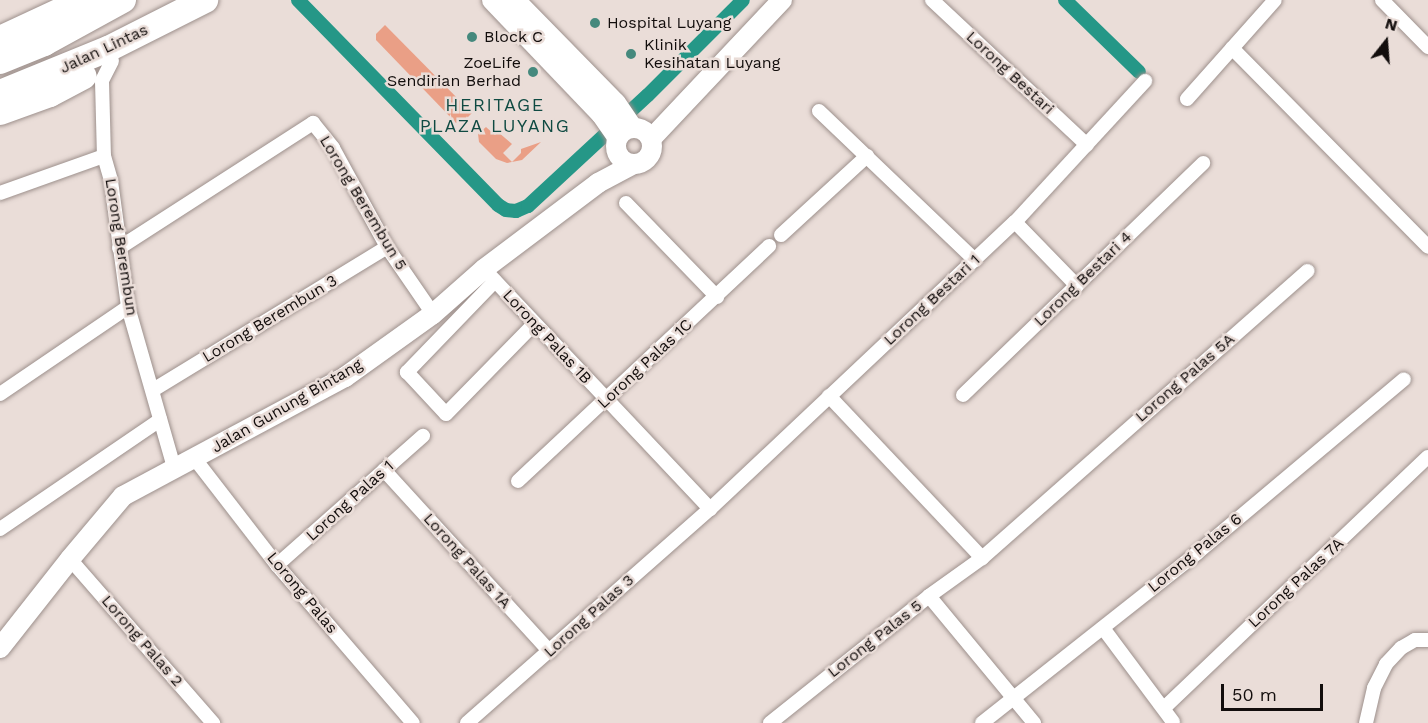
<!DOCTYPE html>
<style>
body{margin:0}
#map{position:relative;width:1428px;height:723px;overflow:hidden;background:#eaddd8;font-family:"Work Sans",sans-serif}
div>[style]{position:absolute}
.green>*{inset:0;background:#ea9f86}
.canal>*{height:14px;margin:-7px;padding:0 7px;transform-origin:7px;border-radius:7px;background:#259787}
.roads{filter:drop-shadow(0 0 2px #9d908c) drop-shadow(0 0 2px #9d908c)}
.street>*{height:14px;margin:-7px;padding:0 7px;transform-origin:7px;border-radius:7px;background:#fff}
.secondary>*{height:20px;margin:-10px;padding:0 10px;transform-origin:10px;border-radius:10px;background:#fff}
.secondary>.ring{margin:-10px;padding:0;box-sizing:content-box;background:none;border:20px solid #fff;border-radius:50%}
.highway>*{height:26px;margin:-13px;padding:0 13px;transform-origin:13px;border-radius:13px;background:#fff}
.dots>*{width:16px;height:16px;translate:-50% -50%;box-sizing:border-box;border:3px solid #eaddd8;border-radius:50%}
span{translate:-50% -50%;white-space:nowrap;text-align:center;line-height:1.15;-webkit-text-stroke:5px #eaddd8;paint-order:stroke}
.poi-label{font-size:16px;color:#120d0c}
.left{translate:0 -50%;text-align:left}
.right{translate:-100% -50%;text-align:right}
.street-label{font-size:16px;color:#120d0c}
.neighbourhood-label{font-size:18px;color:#0f4a42;letter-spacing:1.5px}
.north{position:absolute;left:1356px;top:12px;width:60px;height:60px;-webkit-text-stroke:4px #eaddd8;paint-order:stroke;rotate:17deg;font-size:16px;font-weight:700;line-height:24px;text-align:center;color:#120d0c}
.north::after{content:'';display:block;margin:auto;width:21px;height:27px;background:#120d0c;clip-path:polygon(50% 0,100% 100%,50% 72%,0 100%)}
.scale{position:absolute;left:1221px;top:684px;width:102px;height:27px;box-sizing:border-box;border:3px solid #120d0c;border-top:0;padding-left:8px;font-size:18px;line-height:21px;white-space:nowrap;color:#120d0c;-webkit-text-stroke:4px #eaddd8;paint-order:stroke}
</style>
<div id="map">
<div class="green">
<div style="clip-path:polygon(385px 25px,472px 113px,463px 122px,456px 123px,376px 40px,376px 34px)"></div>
<div style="clip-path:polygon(486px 127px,495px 135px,498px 132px,512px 144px,503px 153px,512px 162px,521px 153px,521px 149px,541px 142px,522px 160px,507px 163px,496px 159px,479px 142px,478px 134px)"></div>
</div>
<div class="canal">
<div style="left:298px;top:0;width:286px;rotate:45.7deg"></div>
<div style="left:498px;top:205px;width:9px;rotate:32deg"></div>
<div style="left:506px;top:210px;width:10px;rotate:6deg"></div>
<div style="left:516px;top:211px;width:13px;rotate:-23deg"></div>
<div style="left:528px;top:206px;width:163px;rotate:-42.8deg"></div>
<div style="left:648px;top:95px;width:134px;rotate:-45deg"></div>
<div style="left:1065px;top:0;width:103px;rotate:44.2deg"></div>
</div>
<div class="roads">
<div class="street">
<div style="left:932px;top:0;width:212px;rotate:43.1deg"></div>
<div style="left:1382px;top:0;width:66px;rotate:45.6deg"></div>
<div style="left:1232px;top:48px;width:279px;rotate:45.4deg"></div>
<div style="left:112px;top:61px;width:22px;rotate:117deg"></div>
<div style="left:102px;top:81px;width:75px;rotate:88.5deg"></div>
<div style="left:104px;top:156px;width:26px;rotate:74deg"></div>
<div style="left:111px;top:181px;width:127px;rotate:82.3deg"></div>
<div style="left:128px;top:307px;width:166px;rotate:74deg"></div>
<div style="left:1187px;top:99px;width:132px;rotate:-48.4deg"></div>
<div style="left:819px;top:111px;width:216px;rotate:43.7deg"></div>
<div style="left:0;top:193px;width:110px;rotate:-19.6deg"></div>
<div style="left:626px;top:203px;width:131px;rotate:45.9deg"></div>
<div style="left:1015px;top:222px;width:89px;rotate:45.9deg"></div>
<div style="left:781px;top:235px;width:117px;rotate:-42.6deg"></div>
<div style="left:119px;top:248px;width:231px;rotate:-32.8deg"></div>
<div style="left:313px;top:123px;width:32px;rotate:51deg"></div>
<div style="left:333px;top:148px;width:113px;rotate:61.4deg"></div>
<div style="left:387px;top:247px;width:81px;rotate:55.5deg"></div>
<div style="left:484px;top:269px;width:330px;rotate:46.7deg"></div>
<div style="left:495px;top:281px;width:127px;rotate:134deg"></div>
<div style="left:407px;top:372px;width:57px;rotate:47.1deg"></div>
<div style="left:446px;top:414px;width:126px;rotate:-45.6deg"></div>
<div style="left:153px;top:390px;width:274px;rotate:-31.4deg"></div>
<div style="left:0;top:394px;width:155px;rotate:-34.2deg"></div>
<div style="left:963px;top:395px;width:334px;rotate:-44deg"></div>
<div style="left:829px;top:396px;width:223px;rotate:46.6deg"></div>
<div style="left:195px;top:459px;width:134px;rotate:52.3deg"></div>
<div style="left:277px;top:565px;width:208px;rotate:49.3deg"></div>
<div style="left:384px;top:470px;width:246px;rotate:47.6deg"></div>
<div style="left:518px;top:481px;width:344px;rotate:-43.1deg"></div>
<div style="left:0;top:529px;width:194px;rotate:-34.3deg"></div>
<div style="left:70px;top:559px;width:218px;rotate:48.9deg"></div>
<div style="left:277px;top:565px;width:195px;rotate:-41.5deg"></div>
<div style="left:929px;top:596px;width:165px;rotate:50.4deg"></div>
<div style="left:1103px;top:628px;width:117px;rotate:53.3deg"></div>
<div style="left:1164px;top:708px;width:364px;rotate:-43.6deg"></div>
<div style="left:467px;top:723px;width:324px;rotate:-41.4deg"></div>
<div style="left:710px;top:509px;width:419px;rotate:-43.3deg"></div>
<div style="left:1015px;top:222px;width:192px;rotate:-47.3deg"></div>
<div style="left:770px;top:723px;width:203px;rotate:-38.6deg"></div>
<div style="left:929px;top:596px;width:65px;rotate:-35.6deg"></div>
<div style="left:982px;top:558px;width:434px;rotate:-41.4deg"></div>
<div style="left:982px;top:723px;width:274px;rotate:-38.3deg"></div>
<div style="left:1197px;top:553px;width:270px;rotate:-40deg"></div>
<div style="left:1366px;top:723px;width:36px;rotate:-77deg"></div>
<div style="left:1374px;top:688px;width:27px;rotate:-63deg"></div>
<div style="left:1386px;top:664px;width:22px;rotate:-47deg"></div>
<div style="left:1401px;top:648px;width:16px;rotate:-30deg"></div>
<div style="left:1415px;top:640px;width:13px"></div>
</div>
<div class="secondary">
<div style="left:492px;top:0;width:158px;rotate:46.3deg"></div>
<div style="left:601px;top:114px;width:29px;rotate:55deg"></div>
<div style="left:515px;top:0;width:144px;rotate:45.6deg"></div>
<div style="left:616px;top:103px;width:30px;rotate:56deg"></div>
<div class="ring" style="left:616px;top:128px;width:16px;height:16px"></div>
<div style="left:651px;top:139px;width:191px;rotate:-46.7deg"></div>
<div style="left:0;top:648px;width:113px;rotate:-51.8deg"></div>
<div style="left:70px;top:559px;width:82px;rotate:-49.9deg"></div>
<div style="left:123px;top:496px;width:252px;rotate:-28.2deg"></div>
<div style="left:345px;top:377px;width:108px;rotate:-35.6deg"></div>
<div style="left:433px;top:314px;width:68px;rotate:-41.4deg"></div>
<div style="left:484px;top:269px;width:143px;rotate:-37deg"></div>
<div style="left:598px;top:183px;width:40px;rotate:-28deg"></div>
</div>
<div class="highway">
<div style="left:0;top:39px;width:93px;rotate:-24.9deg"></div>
<div style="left:0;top:61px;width:48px;rotate:-22.2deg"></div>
<div style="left:44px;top:43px;width:90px;rotate:-28.6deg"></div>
<div style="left:0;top:93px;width:117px;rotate:-22.2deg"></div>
<div style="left:108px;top:49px;width:109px;rotate:-26.8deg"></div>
<div style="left:0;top:112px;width:53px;rotate:-19.8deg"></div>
<div style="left:50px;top:94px;width:38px;rotate:-28deg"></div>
</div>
</div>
<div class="dots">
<div style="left:595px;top:23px;background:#45897d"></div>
<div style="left:472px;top:37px;background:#45897d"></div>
<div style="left:631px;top:54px;background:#45897d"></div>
<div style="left:533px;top:72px;background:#45897d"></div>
</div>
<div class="poi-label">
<span class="left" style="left:607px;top:23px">Hospital Luyang</span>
<span class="left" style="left:484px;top:37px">Block C</span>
<span class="left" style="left:644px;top:54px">Klinik<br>Kesihatan Luyang</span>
<span class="right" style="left:521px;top:72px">ZoeLife<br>Sendirian Berhad</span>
</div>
<div class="street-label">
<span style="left:104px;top:49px;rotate:-25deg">Jalan Lintas</span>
<span style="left:1010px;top:73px;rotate:43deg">Lorong Bestari</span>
<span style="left:363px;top:203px;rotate:59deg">Lorong Berembun 5</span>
<span style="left:121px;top:247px;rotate:81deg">Lorong Berembun</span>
<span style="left:1083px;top:279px;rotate:-44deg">Lorong Bestari 4</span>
<span style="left:932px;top:300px;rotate:-43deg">Lorong Bestari 1</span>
<span style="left:270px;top:319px;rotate:-31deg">Lorong Berembun 3</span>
<span style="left:547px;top:337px;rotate:47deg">Lorong Palas 1B</span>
<span style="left:645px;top:364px;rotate:-43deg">Lorong Palas 1C</span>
<span style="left:1185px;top:378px;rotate:-41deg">Lorong Palas 5A</span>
<span style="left:287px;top:406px;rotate:-30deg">Jalan Gunung Bintang</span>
<span style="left:350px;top:501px;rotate:-42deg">Lorong Palas 1</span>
<span style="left:1195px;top:553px;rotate:-39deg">Lorong Palas 6</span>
<span style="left:467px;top:561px;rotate:48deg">Lorong Palas 1A</span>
<span style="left:1296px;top:583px;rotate:-43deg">Lorong Palas 7A</span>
<span style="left:302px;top:593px;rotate:50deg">Lorong Palas</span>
<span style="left:589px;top:616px;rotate:-42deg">Lorong Palas 3</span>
<span style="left:875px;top:639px;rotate:-38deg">Lorong Palas 5</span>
<span style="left:142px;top:641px;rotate:49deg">Lorong Palas 2</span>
</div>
<div class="neighbourhood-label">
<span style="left:495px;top:116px">HERITAGE<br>PLAZA LUYANG</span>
</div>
<div class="north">N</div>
<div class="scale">50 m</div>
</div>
